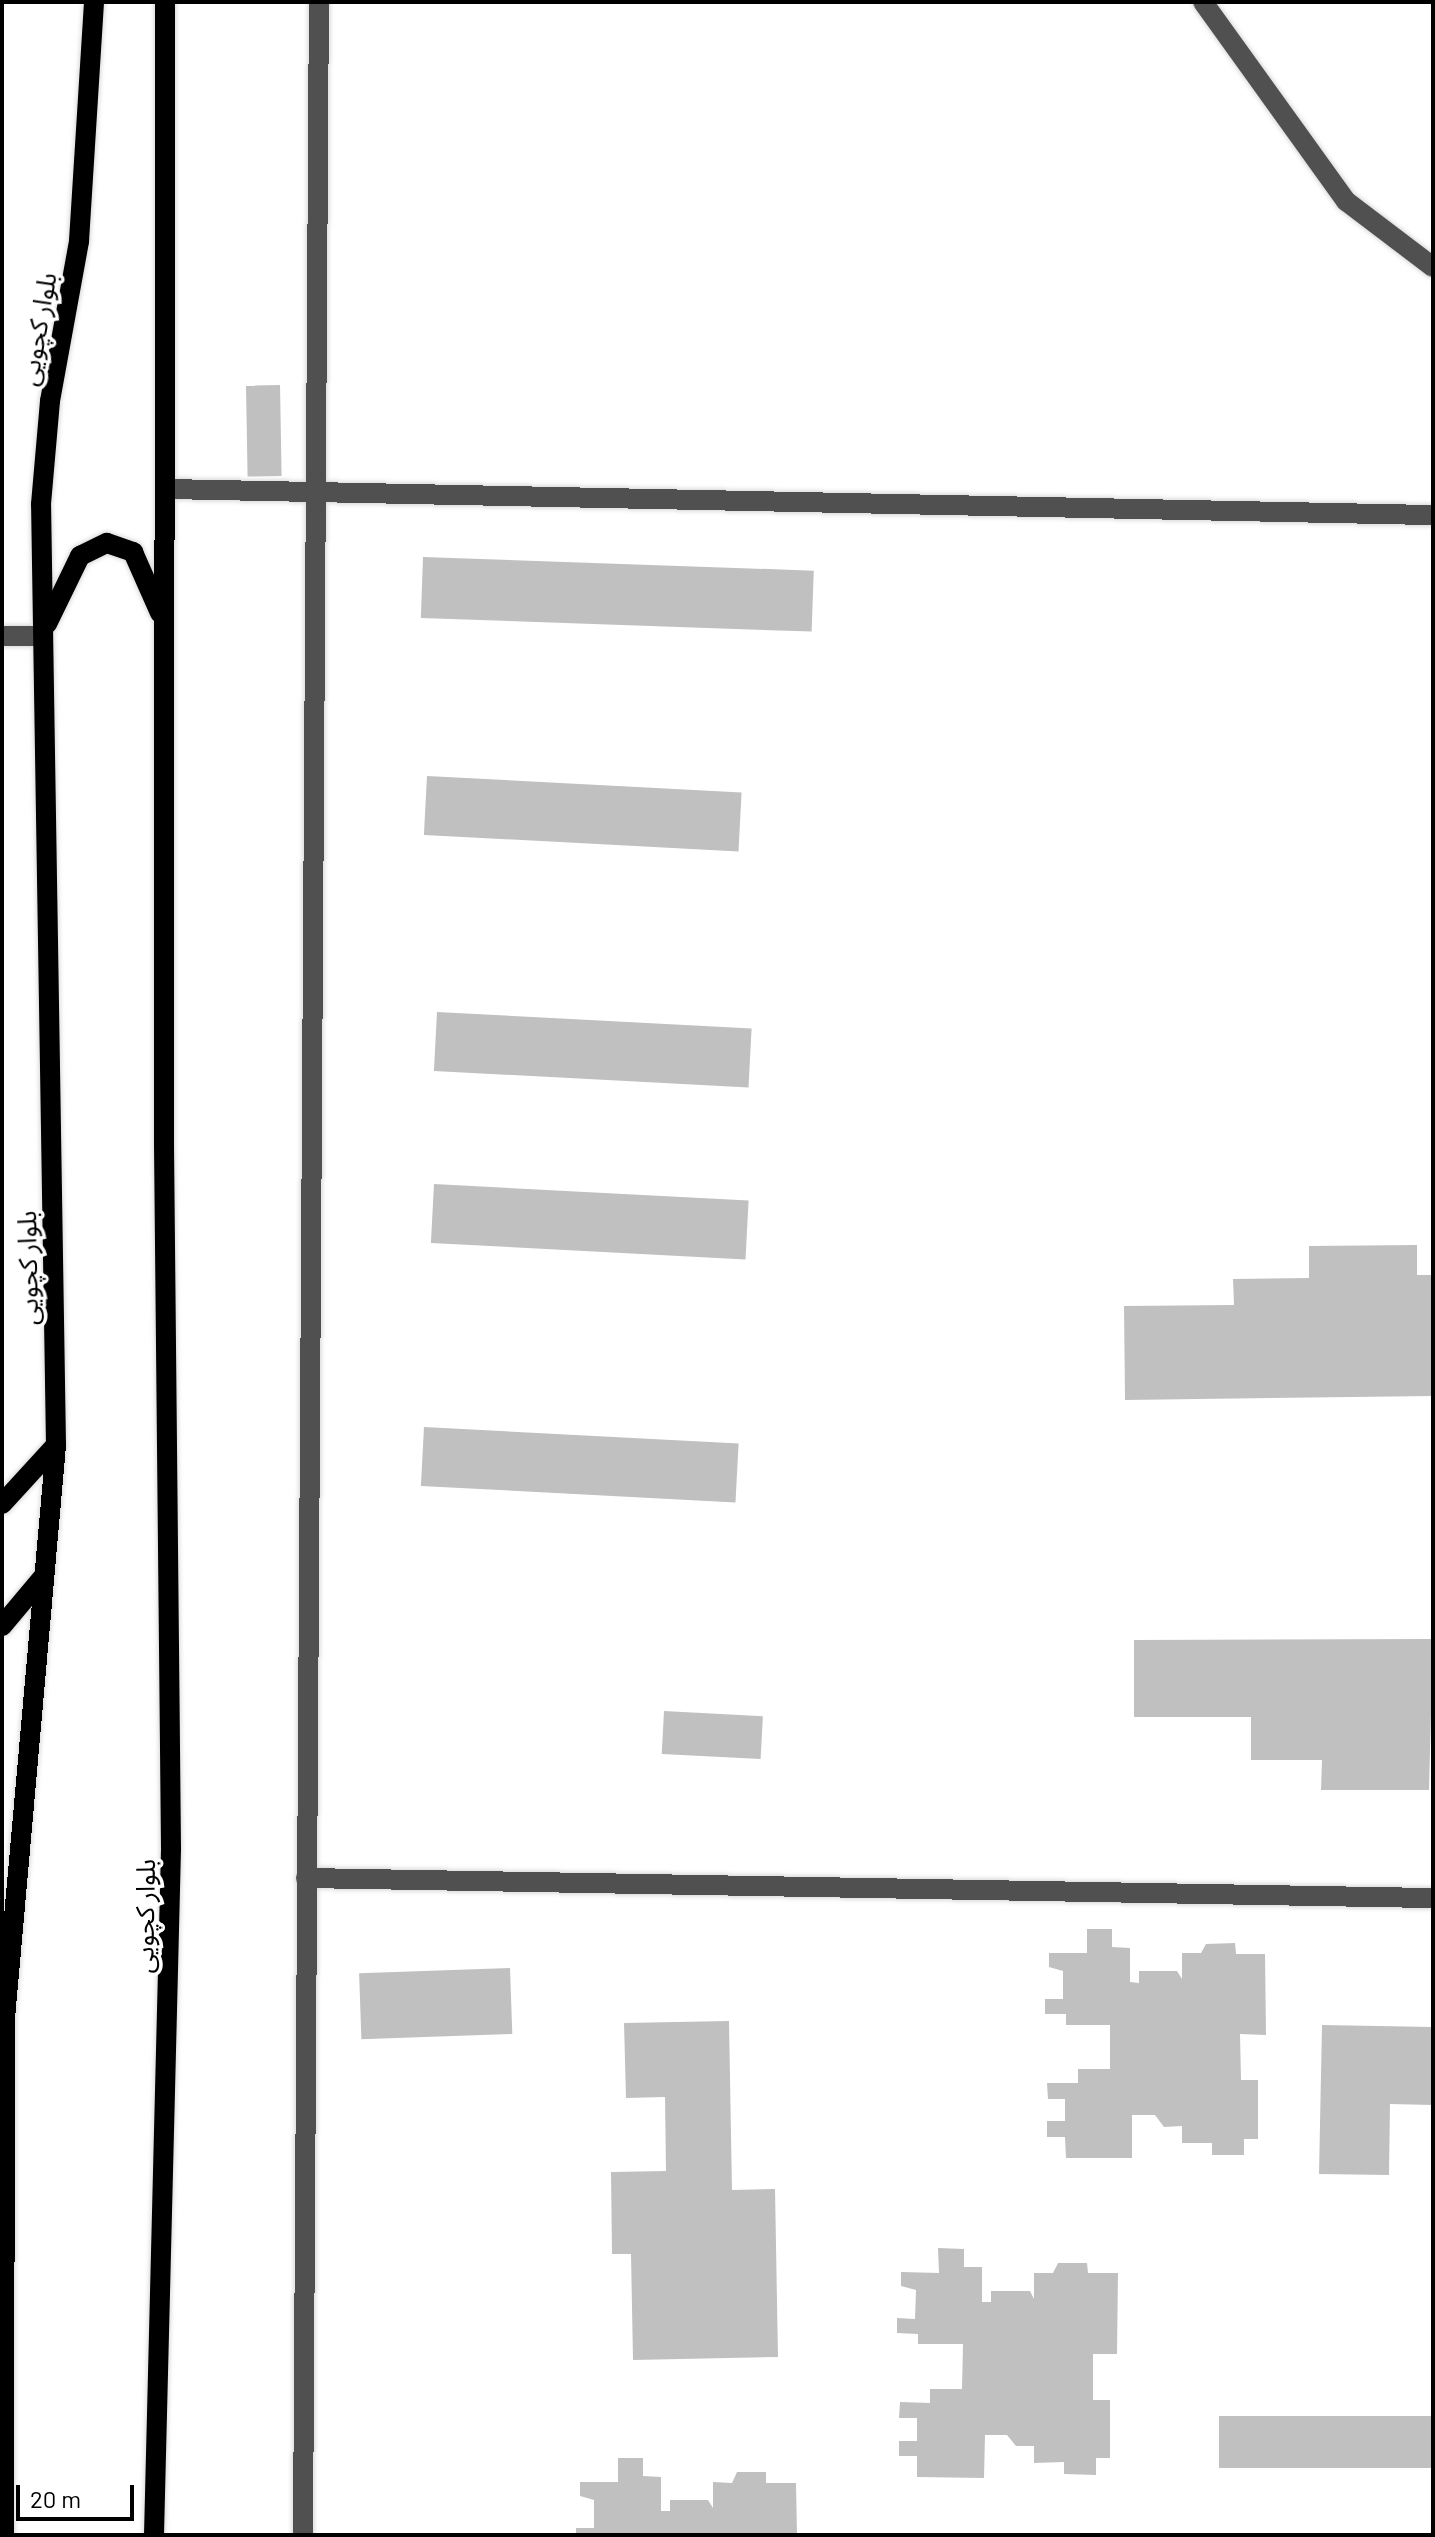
<!DOCTYPE html>
<meta charset="utf-8">
<style>
body{margin:0}
#map{position:relative;width:1435px;height:2537px;overflow:hidden;background:#fff;font-family:Barlow,"Noto Sans Arabic",sans-serif}
div>[style]{position:absolute}
.building>*{inset:0;background:#c0c0c0;transform-origin:0 0}
.roads{filter:drop-shadow(0 0 2px #dbdbdb) drop-shadow(0 0 2px #dbdbdb)}
.minor>*{height:20px;margin:-10px;padding:0 10px;transform-origin:10px;border-radius:10px;background:#505050}
.major>*{height:20px;margin:-10px;padding:0 10px;transform-origin:10px;border-radius:10px;background:#000}
span{translate:-50% -50%;white-space:nowrap;text-align:center;line-height:1.15;-webkit-text-stroke:7px #fff;paint-order:stroke}
.street-label{font-size:26px;color:#000}
.frame{position:absolute;inset:0;border:4px solid #000;pointer-events:none}
.scale{position:absolute;left:16px;top:2485px;width:118px;height:36px;box-sizing:border-box;border:4px solid #000;border-top:0;padding-left:10px;font-size:24px;line-height:28px;white-space:nowrap;color:#000;-webkit-text-stroke:6px #fff;paint-order:stroke}
</style>
<div id="map">
<div class="building">
<div style="left:280px;top:385px;width:91px;height:34px;rotate:89deg"></div>
<div style="left:423px;top:557px;width:391px;height:61px;rotate:2deg"></div>
<div style="left:427px;top:776px;width:315px;height:59px;rotate:3deg"></div>
<div style="left:437px;top:1012px;width:315px;height:59px;rotate:3deg"></div>
<div style="left:434px;top:1184px;width:315px;height:59px;rotate:3deg"></div>
<div style="clip-path:polygon(1417px 1245px,1417px 1275px,1433px 1275px,1433px 1396px,1125px 1400px,1124px 1306px,1234px 1305px,1233px 1279px,1309px 1278px,1309px 1246px)"></div>
<div style="left:424px;top:1427px;width:315px;height:59px;rotate:3deg"></div>
<div style="clip-path:polygon(1433px 1639px,1429px 1790px,1321px 1790px,1322px 1760px,1251px 1760px,1251px 1717px,1134px 1717px,1134px 1640px)"></div>
<div style="left:664px;top:1711px;width:99px;height:43px;rotate:3deg"></div>
<div style="clip-path:polygon(1087px 1929px,1112px 1929px,1112px 1947px,1130px 1948px,1130px 1982px,1139px 1983px,1139px 1971px,1177px 1971px,1182px 1979px,1182px 1953px,1201px 1953px,1206px 1944px,1235px 1943px,1236px 1954px,1265px 1954px,1266px 2035px,1240px 2034px,1241px 2080px,1258px 2080px,1258px 2139px,1244px 2139px,1244px 2155px,1212px 2155px,1212px 2143px,1182px 2143px,1182px 2126px,1164px 2127px,1155px 2115px,1132px 2115px,1132px 2158px,1066px 2158px,1065px 2137px,1047px 2137px,1047px 2121px,1065px 2121px,1065px 2099px,1048px 2099px,1047px 2083px,1078px 2083px,1078px 2069px,1110px 2069px,1110px 2025px,1066px 2025px,1066px 2014px,1045px 2014px,1045px 1999px,1063px 1999px,1063px 1971px,1049px 1967px,1049px 1953px,1087px 1953px)"></div>
<div style="left:510px;top:1968px;width:66px;height:151px;rotate:88deg"></div>
<div style="clip-path:polygon(729px 2021px,732px 2190px,775px 2189px,778px 2357px,633px 2360px,631px 2254px,612px 2254px,611px 2172px,666px 2171px,665px 2097px,626px 2098px,624px 2023px)"></div>
<div style="clip-path:polygon(1322px 2025px,1433px 2027px,1433px 2105px,1390px 2104px,1389px 2175px,1319px 2174px)"></div>
<div style="clip-path:polygon(938px 2248px,964px 2249px,964px 2267px,982px 2267px,982px 2302px,991px 2302px,991px 2291px,1030px 2291px,1034px 2299px,1034px 2273px,1053px 2273px,1058px 2263px,1087px 2263px,1088px 2273px,1118px 2273px,1117px 2354px,1093px 2354px,1093px 2400px,1110px 2400px,1110px 2458px,1096px 2458px,1096px 2475px,1064px 2474px,1064px 2462px,1034px 2463px,1034px 2446px,1016px 2446px,1007px 2435px,985px 2435px,984px 2478px,917px 2477px,917px 2456px,899px 2456px,899px 2441px,917px 2441px,917px 2418px,899px 2418px,900px 2402px,930px 2403px,930px 2389px,962px 2389px,963px 2344px,918px 2344px,918px 2334px,897px 2333px,897px 2318px,915px 2319px,916px 2290px,901px 2286px,901px 2272px,939px 2273px)"></div>
<div style="left:1433px;top:2416px;width:52px;height:214px;rotate:90deg"></div>
<div style="clip-path:polygon(618px 2458px,643px 2458px,643px 2476px,661px 2477px,661px 2511px,670px 2511px,670px 2500px,708px 2500px,713px 2508px,713px 2482px,732px 2483px,737px 2472px,766px 2472px,766px 2483px,796px 2483px,797px 2535px,576px 2535px,576px 2528px,594px 2528px,594px 2500px,580px 2496px,580px 2482px,618px 2482px)"></div>
</div>
<div class="roads">
<div class="minor">
<div style="left:1203px;top:2px;width:245px;rotate:54.3deg"></div>
<div style="left:1346px;top:201px;width:109px;rotate:37.2deg"></div>
<div style="left:167px;top:489px;width:1266px;rotate:1.18deg"></div>
<div style="left:2px;top:636px;width:41px"></div>
<div style="left:306px;top:1878px;width:1127px;rotate:1.02deg"></div>
<div style="left:303px;top:2535px;width:2533px;rotate:-89.64deg"></div>
</div>
<div class="major">
<div style="left:47px;top:624px;width:76px;rotate:-64.1deg"></div>
<div style="left:80px;top:556px;width:30px;rotate:-26deg"></div>
<div style="left:107px;top:543px;width:28px;rotate:19deg"></div>
<div style="left:133px;top:552px;width:67px;rotate:66.1deg"></div>
<div style="left:2px;top:1504px;width:80px;rotate:-47.5deg"></div>
<div style="left:2px;top:1626px;width:65px;rotate:-50deg"></div>
<div style="left:4px;top:2535px;width:517px;rotate:-89.89deg"></div>
<div style="left:5px;top:2018px;width:575px;rotate:-84.91deg"></div>
<div style="left:56px;top:1445px;width:941px;rotate:-90.91deg"></div>
<div style="left:41px;top:504px;width:103px;rotate:-85deg"></div>
<div style="left:50px;top:401px;width:163px;rotate:-79.7deg"></div>
<div style="left:79px;top:241px;width:239px;rotate:-86.4deg"></div>
<div style="left:154px;top:2535px;width:687px;rotate:-88.58deg"></div>
<div style="left:171px;top:1848px;width:704px;rotate:-90.57deg"></div>
<div style="left:164px;top:1144px;width:1142px;rotate:-89.95deg"></div>
</div>
</div>
<div class="street-label">
<span style="left:37px;top:329px;rotate:-80deg">بلوار کچویی</span>
<span style="left:27px;top:1268px;rotate:-91deg">بلوار کچویی</span>
<span style="left:144px;top:1916px;rotate:-89deg">بلوار کچویی</span>
</div>
<div class="frame"></div>
<div class="scale">20 m</div>
</div>
